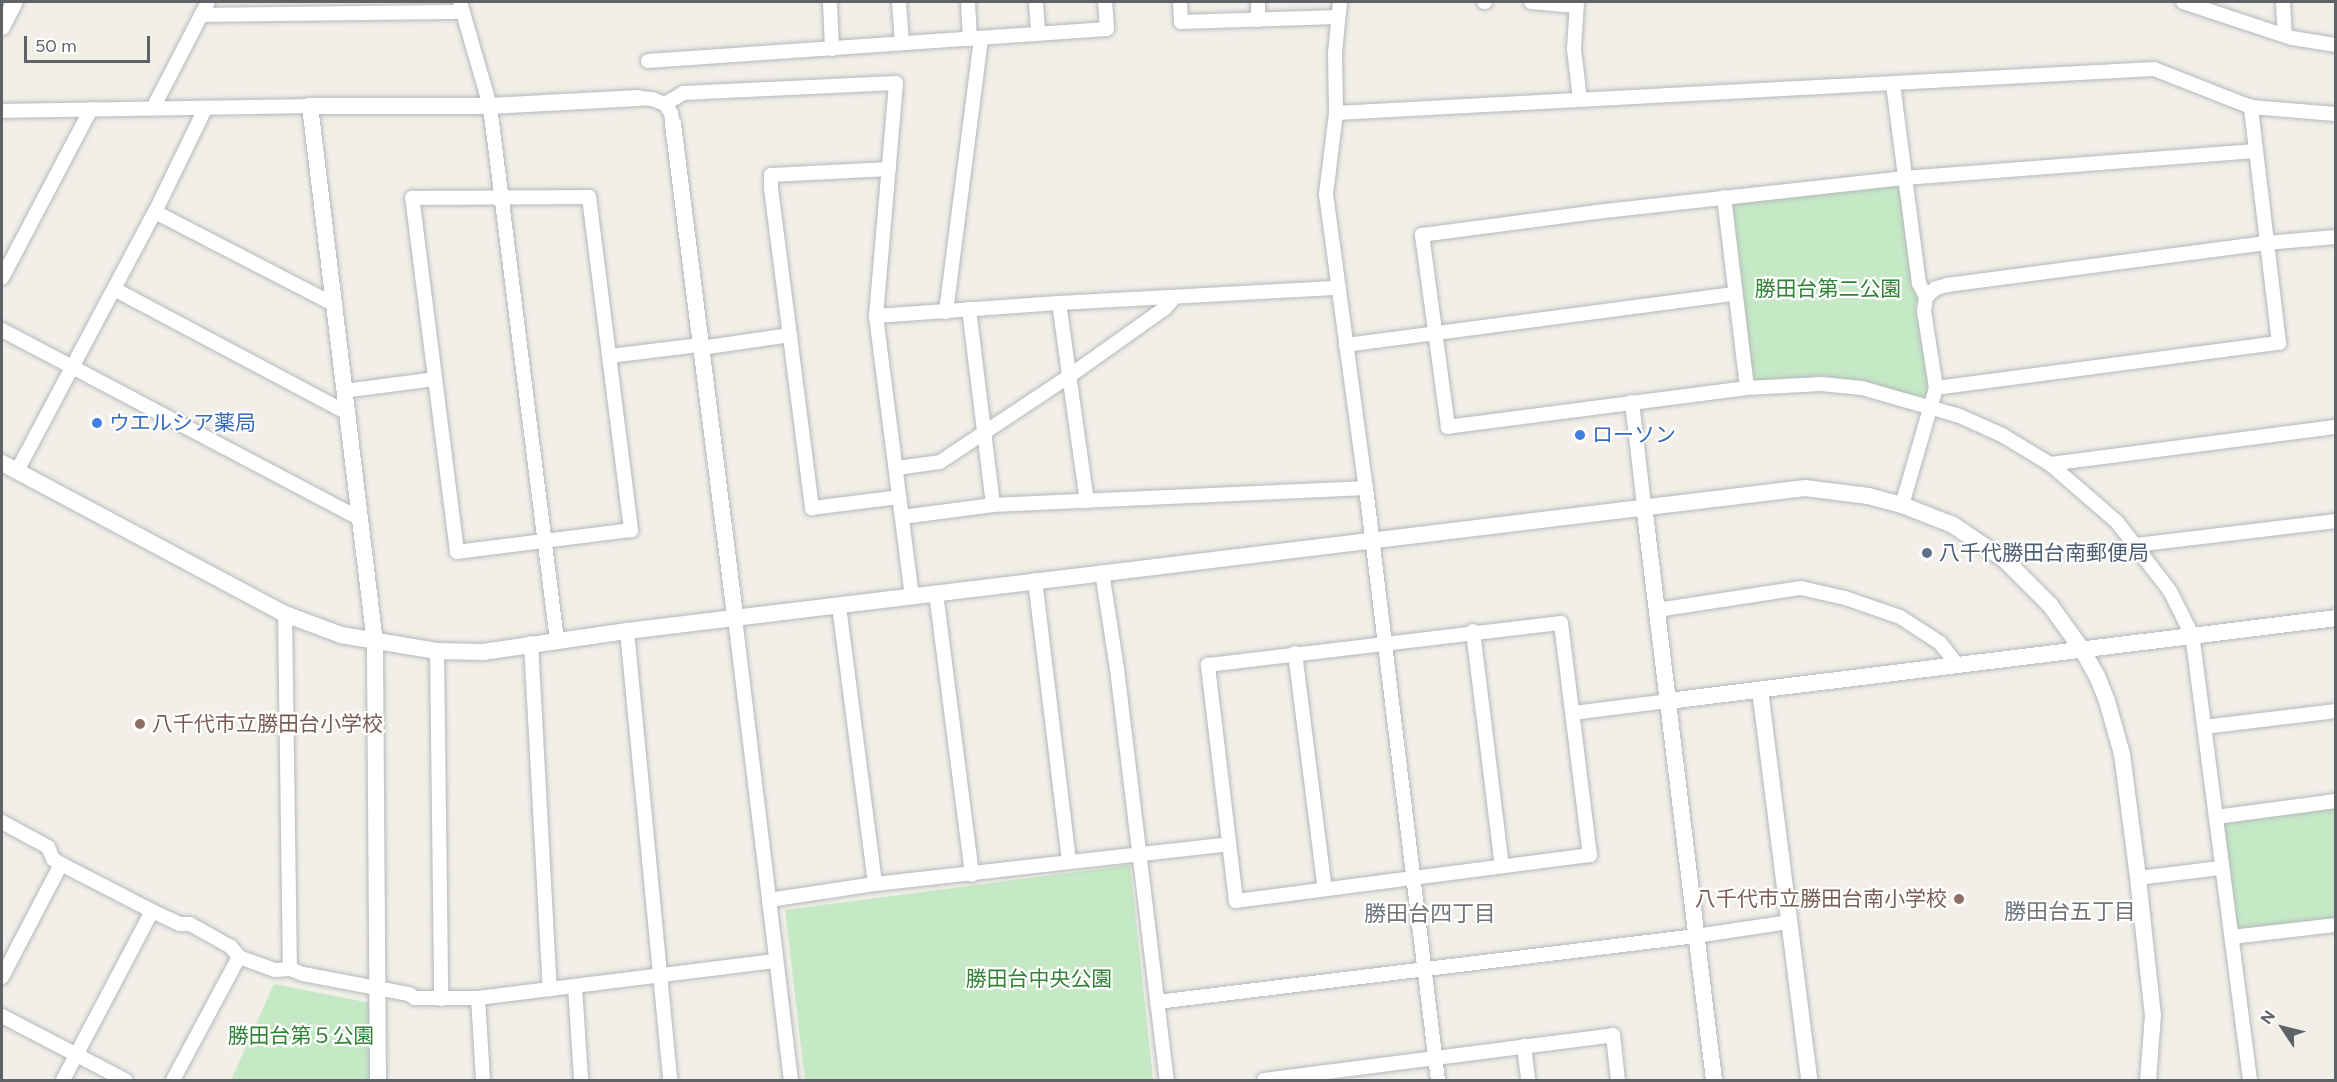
<!DOCTYPE html>
<meta charset="utf-8">
<style>
body{margin:0}
#map{position:relative;width:2337px;height:1082px;overflow:hidden;background:#f1efe8;font-family:Figtree,"Noto Sans JP",sans-serif}
div>[style]{position:absolute}
.green>*{inset:0;background:#c5e8c5}
.roads{filter:drop-shadow(0 0 2px #b5b8bc) drop-shadow(0 0 2px #b5b8bc)}
.minor>*{height:14px;margin:-7px;padding:0 7px;transform-origin:7px;border-radius:7px;background:#fff}
.tertiary>*{height:16px;margin:-8px;padding:0 8px;transform-origin:8px;border-radius:8px;background:#fff}
.dots>*{width:16px;height:16px;translate:-50% -50%;box-sizing:border-box;border:3px solid #fff;border-radius:50%}
span{translate:-50% -50%;white-space:nowrap;text-align:center;line-height:1.15;-webkit-text-stroke:4.5px #fff;paint-order:stroke}
.park-label{font-size:21px;color:#348238}
.shop-label{font-size:21px;color:#366cbe}
.left{translate:0 -50%;text-align:left}
.service-label{font-size:21px;color:#4e5e75}
.education-label{font-size:21px;color:#785e54}
.right{translate:-100% -50%;text-align:right}
.neighbourhood-label{font-size:22px;color:#70757a}
.frame{position:absolute;inset:0;border:3px solid #5f6368;pointer-events:none}
.north{position:absolute;left:2253px;top:998px;width:60px;height:60px;-webkit-text-stroke:4px #fff;paint-order:stroke;rotate:305deg;font-size:16px;font-weight:700;line-height:24px;text-align:center;color:#5f6368}
.north::after{content:'';display:block;margin:auto;width:21px;height:27px;background:#5f6368;clip-path:polygon(50% 0,100% 100%,50% 72%,0 100%)}
.scale{position:absolute;left:24px;top:36px;width:126px;height:27px;box-sizing:border-box;border:3px solid #5f6368;border-top:0;padding-left:8px;font-size:18px;line-height:21px;white-space:nowrap;color:#5f6368;-webkit-text-stroke:4px #fff;paint-order:stroke}
</style>
<div id="map">
<div class="green">
<div style="clip-path:polygon(1898px 185px,1914px 285px,1922px 298px,1915px 306px,1930px 384px,1925px 400px,1860px 382px,1824px 376px,1752px 384px,1733px 203px)"></div>
<div style="clip-path:polygon(2335px 801px,2335px 925px,2232px 937px,2216px 817px)"></div>
<div style="clip-path:polygon(1130px 865px,1153px 1080px,805px 1080px,785px 910px)"></div>
<div style="clip-path:polygon(274px 984px,370px 1003px,372px 1080px,231px 1080px)"></div>
</div>
<div class="roads">
<div class="minor">
<div style="left:460px;top:2px;width:108px;rotate:73.9deg"></div>
<div style="left:490px;top:106px;width:538px;rotate:82.85deg"></div>
<div style="left:830px;top:2px;width:47px;rotate:87.6deg"></div>
<div style="left:899px;top:2px;width:41px;rotate:85.8deg"></div>
<div style="left:968px;top:2px;width:37px;rotate:87deg"></div>
<div style="left:1036px;top:2px;width:31px;rotate:86deg"></div>
<div style="left:1180px;top:2px;width:20px;rotate:87deg"></div>
<div style="left:1181px;top:22px;width:157px;rotate:-1.8deg"></div>
<div style="left:1258px;top:2px;width:18px;rotate:90deg"></div>
<div style="left:1340px;top:2px;width:51px;rotate:95.6deg"></div>
<div style="left:1335px;top:53px;width:60px;rotate:89deg"></div>
<div style="left:1336px;top:113px;width:82px;rotate:97deg"></div>
<div style="left:1326px;top:194px;width:297px;rotate:82.3deg"></div>
<div style="left:1366px;top:488px;width:596px;rotate:83.07deg"></div>
<div style="left:1484px;top:2px;width:1px"></div>
<div style="left:1531px;top:2px;width:45px;rotate:5.1deg"></div>
<div style="left:1577px;top:2px;width:47px;rotate:93.7deg"></div>
<div style="left:1574px;top:49px;width:50px;rotate:83.2deg"></div>
<div style="left:2183px;top:2px;width:115px;rotate:18.3deg"></div>
<div style="left:2292px;top:38px;width:45px;rotate:9deg"></div>
<div style="left:2283px;top:2px;width:33px;rotate:87deg"></div>
<div style="left:201px;top:15px;width:262px;rotate:-0.7deg"></div>
<div style="left:648px;top:61px;width:460px;rotate:-4deg"></div>
<div style="left:1107px;top:29px;width:27px;rotate:-94deg"></div>
<div style="left:1893px;top:84px;width:201px;rotate:82.6deg"></div>
<div style="left:1919px;top:283px;width:16px;rotate:63deg"></div>
<div style="left:1926px;top:297px;width:14px;rotate:98deg"></div>
<div style="left:1924px;top:311px;width:78px;rotate:81.1deg"></div>
<div style="left:1936px;top:388px;width:122px;rotate:106.2deg"></div>
<div style="left:639px;top:98px;width:13px;rotate:4deg"></div>
<div style="left:652px;top:99px;width:14px;rotate:21deg"></div>
<div style="left:665px;top:104px;width:11px;rotate:56deg"></div>
<div style="left:671px;top:113px;width:11px;rotate:80deg"></div>
<div style="left:665px;top:104px;width:21px;rotate:-31deg"></div>
<div style="left:683px;top:93px;width:213px;rotate:-2.7deg"></div>
<div style="left:896px;top:83px;width:234px;rotate:94.9deg"></div>
<div style="left:876px;top:316px;width:283px;rotate:82.7deg"></div>
<div style="left:153px;top:108px;width:119px;rotate:-62.6deg"></div>
<div style="left:2px;top:111px;width:308px;rotate:-0.9deg"></div>
<div style="left:1336px;top:113px;width:819px;rotate:-3.08deg"></div>
<div style="left:2154px;top:69px;width:104px;rotate:21.4deg"></div>
<div style="left:2251px;top:107px;width:85px;rotate:4.7deg"></div>
<div style="left:889px;top:169px;width:118px;rotate:177.1deg"></div>
<div style="left:771px;top:175px;width:13px;rotate:90deg"></div>
<div style="left:771px;top:188px;width:323px;rotate:82.7deg"></div>
<div style="left:812px;top:508px;width:88px;rotate:-7.2deg"></div>
<div style="left:589px;top:197px;width:336px;rotate:82.8deg"></div>
<div style="left:631px;top:530px;width:175px;rotate:172.8deg"></div>
<div style="left:457px;top:552px;width:357px;rotate:-97.2deg"></div>
<div style="left:412px;top:198px;width:177px;rotate:-0.3deg"></div>
<div style="left:1724px;top:197px;width:192px;rotate:83.1deg"></div>
<div style="left:155px;top:212px;width:203px;rotate:27.3deg"></div>
<div style="left:2px;top:278px;width:191px;rotate:-62.2deg"></div>
<div style="left:114px;top:289px;width:264px;rotate:28deg"></div>
<div style="left:1926px;top:297px;width:13px;rotate:-42deg"></div>
<div style="left:1936px;top:288px;width:11px;rotate:-15deg"></div>
<div style="left:1947px;top:285px;width:322px;rotate:-7.5deg"></div>
<div style="left:2266px;top:243px;width:70px;rotate:-4.9deg"></div>
<div style="left:1059px;top:303px;width:200px;rotate:82deg"></div>
<div style="left:969px;top:309px;width:197px;rotate:83deg"></div>
<div style="left:946px;top:312px;width:276px;rotate:-82.7deg"></div>
<div style="left:876px;top:316px;width:183px;rotate:-4.1deg"></div>
<div style="left:1059px;top:303px;width:280px;rotate:-3.1deg"></div>
<div style="left:2px;top:330px;width:405px;rotate:27.8deg"></div>
<div style="left:1346px;top:345px;width:392px;rotate:-7.5deg"></div>
<div style="left:701px;top:348px;width:90px;rotate:-8.3deg"></div>
<div style="left:610px;top:356px;width:91px;rotate:-7deg"></div>
<div style="left:1936px;top:388px;width:346px;rotate:-7.5deg"></div>
<div style="left:2279px;top:343px;width:238px;rotate:-96.8deg"></div>
<div style="left:344px;top:391px;width:92px;rotate:-7.5deg"></div>
<div style="left:1632px;top:402px;width:104px;rotate:83.4deg"></div>
<div style="left:2050px;top:464px;width:288px;rotate:-7.4deg"></div>
<div style="left:897px;top:468px;width:43px;rotate:-7.9deg"></div>
<div style="left:940px;top:462px;width:154px;rotate:-33.6deg"></div>
<div style="left:1068px;top:377px;width:119px;rotate:-35.4deg"></div>
<div style="left:1165px;top:308px;width:12px;rotate:-48deg"></div>
<div style="left:17px;top:471px;width:293px;rotate:-62deg"></div>
<div style="left:155px;top:212px;width:114px;rotate:-64.1deg"></div>
<div style="left:902px;top:517px;width:92px;rotate:-7.5deg"></div>
<div style="left:993px;top:505px;width:373px;rotate:-2.6deg"></div>
<div style="left:2135px;top:545px;width:202px;rotate:-6.8deg"></div>
<div style="left:1102px;top:572px;width:98px;rotate:81.2deg"></div>
<div style="left:1117px;top:669px;width:414px;rotate:83.1deg"></div>
<div style="left:1035px;top:580px;width:284px;rotate:83.1deg"></div>
<div style="left:936px;top:593px;width:284px;rotate:82.7deg"></div>
<div style="left:839px;top:606px;width:280px;rotate:82.6deg"></div>
<div style="left:1657px;top:610px;width:146px;rotate:-8.7deg"></div>
<div style="left:1801px;top:588px;width:45px;rotate:12.8deg"></div>
<div style="left:1845px;top:598px;width:58px;rotate:19.1deg"></div>
<div style="left:1900px;top:617px;width:48px;rotate:33deg"></div>
<div style="left:1940px;top:643px;width:28px;rotate:52deg"></div>
<div style="left:285px;top:614px;width:355px;rotate:89.2deg"></div>
<div style="left:735px;top:618px;width:465px;rotate:83.1deg"></div>
<div style="left:1561px;top:623px;width:234px;rotate:82.9deg"></div>
<div style="left:1590px;top:855px;width:357px;rotate:172.6deg"></div>
<div style="left:1236px;top:901px;width:238px;rotate:-96.8deg"></div>
<div style="left:1208px;top:665px;width:355px;rotate:-6.8deg"></div>
<div style="left:627px;top:631px;width:451px;rotate:84.5deg"></div>
<div style="left:1473px;top:631px;width:237px;rotate:83deg"></div>
<div style="left:531px;top:643px;width:347px;rotate:86.9deg"></div>
<div style="left:437px;top:651px;width:348px;rotate:89.3deg"></div>
<div style="left:1295px;top:653px;width:238px;rotate:82.8deg"></div>
<div style="left:1573px;top:713px;width:96px;rotate:-7.2deg"></div>
<div style="left:2204px;top:727px;width:133px;rotate:-6.9deg"></div>
<div style="left:2216px;top:817px;width:121px;rotate:-7.6deg"></div>
<div style="left:2px;top:822px;width:52px;rotate:28.5deg"></div>
<div style="left:48px;top:847px;width:13px;rotate:67deg"></div>
<div style="left:53px;top:859px;width:9px;rotate:32deg"></div>
<div style="left:61px;top:864px;width:102px;rotate:27.3deg"></div>
<div style="left:152px;top:911px;width:31px;rotate:25deg"></div>
<div style="left:180px;top:924px;width:10px"></div>
<div style="left:190px;top:924px;width:47px;rotate:29.3deg"></div>
<div style="left:231px;top:947px;width:13px;rotate:51deg"></div>
<div style="left:239px;top:957px;width:38px;rotate:20deg"></div>
<div style="left:275px;top:970px;width:15px;rotate:-4deg"></div>
<div style="left:290px;top:969px;width:14px;rotate:21deg"></div>
<div style="left:303px;top:974px;width:108px;rotate:10.7deg"></div>
<div style="left:409px;top:994px;width:7px;rotate:34deg"></div>
<div style="left:415px;top:998px;width:63px"></div>
<div style="left:478px;top:998px;width:299px;rotate:-7.1deg"></div>
<div style="left:2138px;top:878px;width:84px;rotate:-6.9deg"></div>
<div style="left:769px;top:900px;width:107px;rotate:-8.6deg"></div>
<div style="left:875px;top:884px;width:356px;rotate:-6.4deg"></div>
<div style="left:2232px;top:937px;width:105px;rotate:-6.6deg"></div>
<div style="left:2px;top:977px;width:127px;rotate:-62.4deg"></div>
<div style="left:575px;top:986px;width:94px;rotate:86.3deg"></div>
<div style="left:478px;top:998px;width:82px;rotate:86.5deg"></div>
<div style="left:1157px;top:1002px;width:543px;rotate:-6.98deg"></div>
<div style="left:1696px;top:936px;width:95px;rotate:-8.5deg"></div>
<div style="left:2px;top:1016px;width:139px;rotate:27.5deg"></div>
<div style="left:1524px;top:1046px;width:34px;rotate:83deg"></div>
<div style="left:63px;top:1080px;width:191px;rotate:-62.2deg"></div>
<div style="left:173px;top:1080px;width:140px;rotate:-61.8deg"></div>
<div style="left:1264px;top:1080px;width:352px;rotate:-7.3deg"></div>
<div style="left:1613px;top:1035px;width:45px;rotate:83.7deg"></div>
<div style="left:2250px;top:1080px;width:449px;rotate:-97.4deg"></div>
<div style="left:2192px;top:635px;width:49px;rotate:-116.6deg"></div>
<div style="left:2170px;top:591px;width:87px;rotate:-127.5deg"></div>
<div style="left:2117px;top:522px;width:89px;rotate:-139.1deg"></div>
<div style="left:2050px;top:464px;width:56px;rotate:-148.9deg"></div>
<div style="left:2002px;top:435px;width:46px;rotate:-155.7deg"></div>
<div style="left:1960px;top:416px;width:102px;rotate:-164.1deg"></div>
<div style="left:1862px;top:388px;width:41px;rotate:-174.4deg"></div>
<div style="left:1821px;top:384px;width:74px;rotate:176.9deg"></div>
<div style="left:1747px;top:388px;width:302px;rotate:172.6deg"></div>
<div style="left:1448px;top:427px;width:194px;rotate:-97.7deg"></div>
<div style="left:1422px;top:235px;width:176px;rotate:-7.5deg"></div>
<div style="left:1596px;top:212px;width:311px;rotate:-6.3deg"></div>
<div style="left:1905px;top:178px;width:351px;rotate:-4.4deg"></div>
</div>
<div class="tertiary">
<div style="left:2px;top:27px;width:28px;rotate:-63deg"></div>
<div style="left:673px;top:124px;width:498px;rotate:82.8deg"></div>
<div style="left:2px;top:463px;width:321px;rotate:28.1deg"></div>
<div style="left:285px;top:614px;width:60px;rotate:20.6deg"></div>
<div style="left:341px;top:635px;width:97px;rotate:9.5deg"></div>
<div style="left:437px;top:651px;width:46px;rotate:1.2deg"></div>
<div style="left:483px;top:652px;width:146px;rotate:-8.3deg"></div>
<div style="left:627px;top:631px;width:1187px;rotate:-6.92deg"></div>
<div style="left:1805px;top:488px;width:64px;rotate:7.2deg"></div>
<div style="left:1868px;top:496px;width:35px;rotate:15deg"></div>
<div style="left:1902px;top:505px;width:55px;rotate:21.4deg"></div>
<div style="left:1953px;top:525px;width:63px;rotate:33.9deg"></div>
<div style="left:2005px;top:560px;width:64px;rotate:45deg"></div>
<div style="left:2050px;top:605px;width:57px;rotate:54.3deg"></div>
<div style="left:2083px;top:651px;width:29px;rotate:61deg"></div>
<div style="left:2097px;top:676px;width:27px;rotate:68deg"></div>
<div style="left:2107px;top:701px;width:55px;rotate:74.2deg"></div>
<div style="left:2122px;top:754px;width:125px;rotate:82.6deg"></div>
<div style="left:2138px;top:878px;width:138px;rotate:83.8deg"></div>
<div style="left:2153px;top:1015px;width:65px;rotate:94.4deg"></div>
<div style="left:1644px;top:505px;width:579px;rotate:83.06deg"></div>
<div style="left:1760px;top:690px;width:393px;rotate:82.8deg"></div>
<div style="left:1668px;top:701px;width:673px;rotate:-7.08deg"></div>
<div style="left:378px;top:1080px;width:437px;rotate:-90.4deg"></div>
<div style="left:375px;top:643px;width:541px;rotate:-96.9deg"></div>
<div style="left:310px;top:106px;width:180px"></div>
<div style="left:490px;top:106px;width:149px;rotate:-3.1deg"></div>
</div>
</div>
<div class="dots">
<div style="left:97px;top:423px;background:#3f7fe0"></div>
<div style="left:1580px;top:435px;background:#3f7fe0"></div>
<div style="left:1927px;top:553px;background:#5c6f8a"></div>
<div style="left:140px;top:724px;background:#8d6e63"></div>
<div style="left:1959px;top:899px;background:#8d6e63"></div>
</div>
<div class="park-label">
<span style="left:1828px;top:289px">勝田台第二公園</span>
<span style="left:1039px;top:979px">勝田台中央公園</span>
<span style="left:301px;top:1036px">勝田台第５公園</span>
</div>
<div class="shop-label">
<span class="left" style="left:109px;top:423px">ウエルシア薬局</span>
<span class="left" style="left:1592px;top:435px">ローソン</span>
</div>
<div class="service-label">
<span class="left" style="left:1939px;top:553px">八千代勝田台南郵便局</span>
</div>
<div class="education-label">
<span class="left" style="left:152px;top:724px">八千代市立勝田台小学校</span>
<span class="right" style="left:1947px;top:899px">八千代市立勝田台南小学校</span>
</div>
<div class="neighbourhood-label">
<span style="left:2070px;top:912px">勝田台五丁目</span>
<span style="left:1430px;top:914px">勝田台四丁目</span>
</div>
<div class="frame"></div>
<div class="north">N</div>
<div class="scale">50 m</div>
</div>
